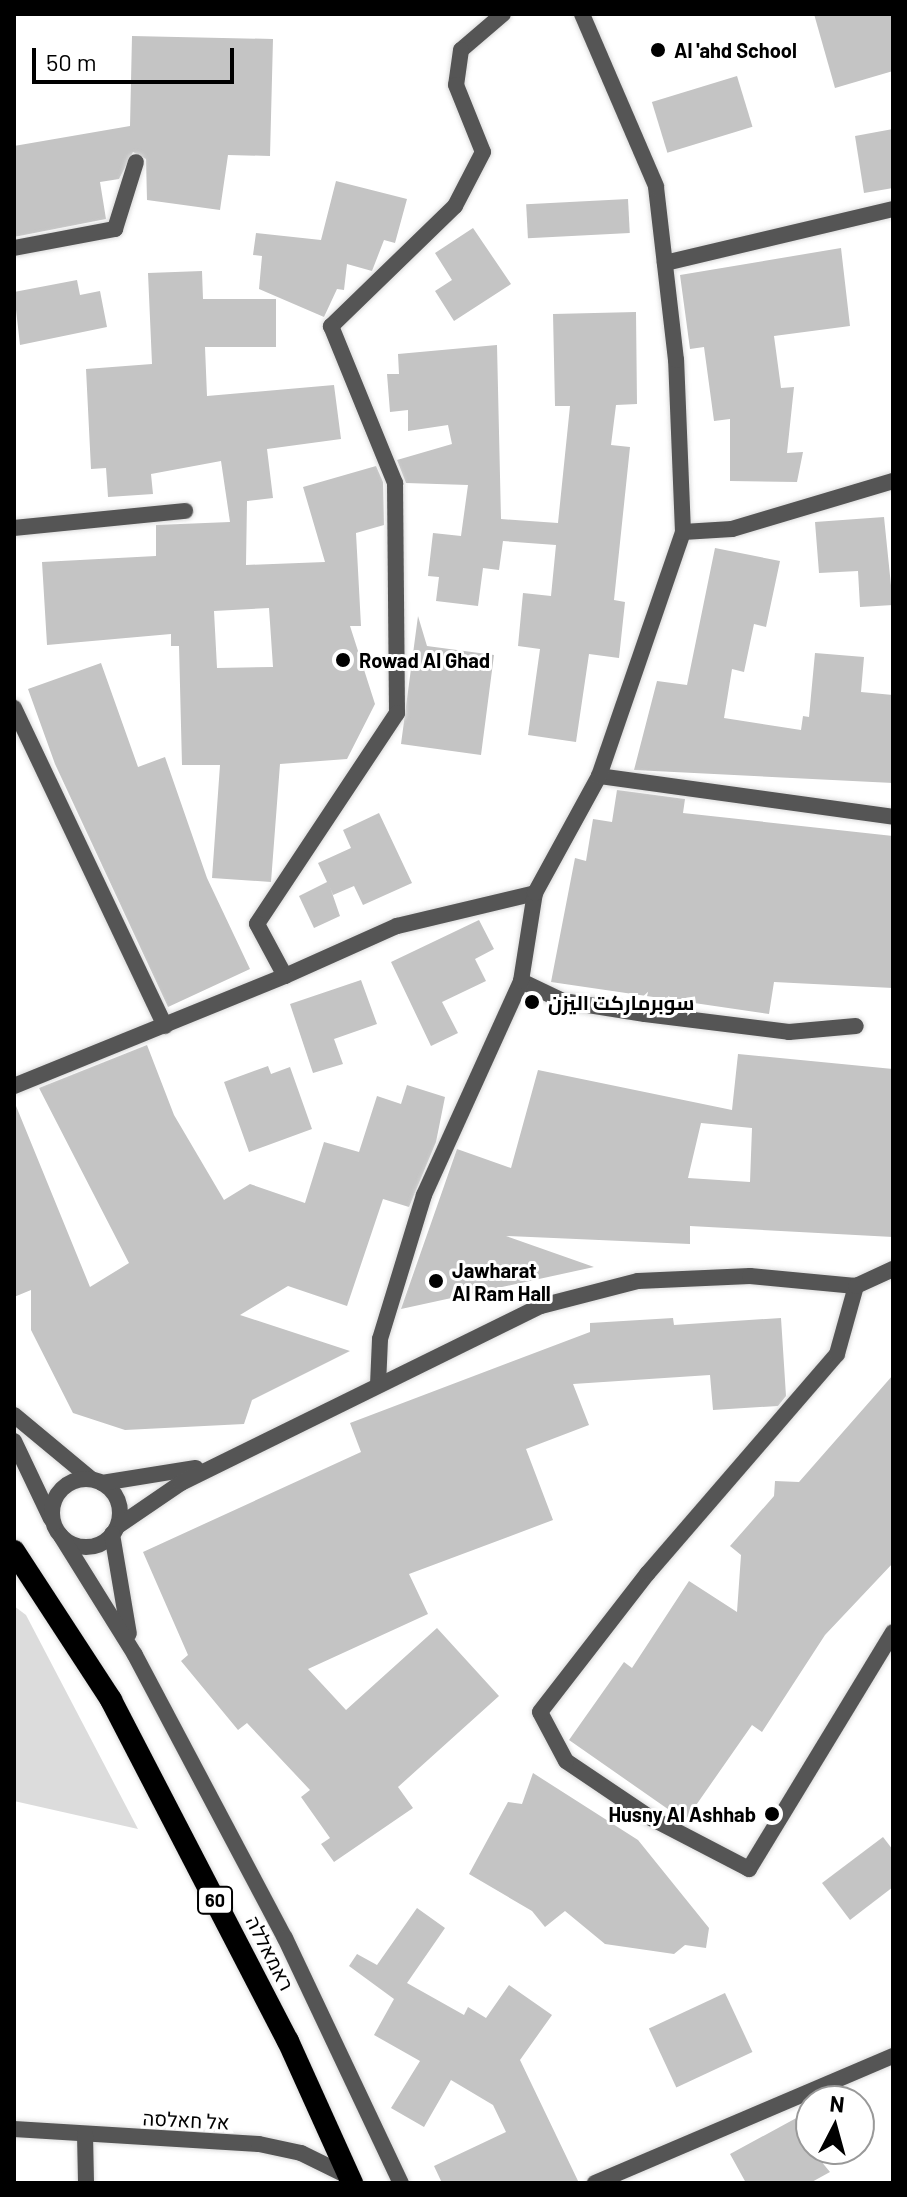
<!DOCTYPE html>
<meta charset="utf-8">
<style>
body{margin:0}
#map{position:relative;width:907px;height:2197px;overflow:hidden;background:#fff;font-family:Barlow,Cairo,Heebo,sans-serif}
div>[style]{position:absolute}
.green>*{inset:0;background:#dcdcdc}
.building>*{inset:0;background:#c4c4c4;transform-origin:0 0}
.roads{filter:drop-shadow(0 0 2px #dbdbdb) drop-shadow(0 0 2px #dbdbdb)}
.service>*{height:16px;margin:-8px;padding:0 8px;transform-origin:8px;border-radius:8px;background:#555}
.minor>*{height:16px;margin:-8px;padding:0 8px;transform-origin:8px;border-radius:8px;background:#555}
.tertiary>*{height:16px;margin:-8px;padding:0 8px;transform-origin:8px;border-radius:8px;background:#555}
.tertiary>.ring{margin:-8px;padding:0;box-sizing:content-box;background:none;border:16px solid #555;border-radius:50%}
.trunk>*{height:22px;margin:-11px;padding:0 11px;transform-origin:11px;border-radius:11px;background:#000}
.dots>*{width:22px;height:22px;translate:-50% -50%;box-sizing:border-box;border:4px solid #fff;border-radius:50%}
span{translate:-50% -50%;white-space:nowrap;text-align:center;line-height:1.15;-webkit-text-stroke:6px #fff;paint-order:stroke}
.shield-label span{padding:2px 6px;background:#fff;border:2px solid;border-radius:6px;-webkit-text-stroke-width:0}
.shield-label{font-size:18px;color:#000;font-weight:700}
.poi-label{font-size:20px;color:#000;font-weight:700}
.left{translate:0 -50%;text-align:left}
.right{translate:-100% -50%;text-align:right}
.street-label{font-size:20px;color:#000}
.frame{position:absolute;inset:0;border:16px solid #000;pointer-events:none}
.north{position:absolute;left:795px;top:2085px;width:80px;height:80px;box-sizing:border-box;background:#fff;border:2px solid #999;border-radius:50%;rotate:6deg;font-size:22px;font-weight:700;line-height:32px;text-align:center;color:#000}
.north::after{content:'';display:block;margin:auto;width:28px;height:36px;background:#000;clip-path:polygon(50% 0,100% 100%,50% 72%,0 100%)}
.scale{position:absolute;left:32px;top:48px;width:202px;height:36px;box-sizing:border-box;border:4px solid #000;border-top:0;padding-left:10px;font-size:24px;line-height:28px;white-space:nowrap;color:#000;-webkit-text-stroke:6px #fff;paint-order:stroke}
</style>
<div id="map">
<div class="green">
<div style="clip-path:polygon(14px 1606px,26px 1615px,138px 1829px,14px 1801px)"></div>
</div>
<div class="building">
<div style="clip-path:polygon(814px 14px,893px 14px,893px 71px,835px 88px)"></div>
<div style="clip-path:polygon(132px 36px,273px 39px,270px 156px,228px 155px,220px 210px,147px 200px,146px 159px,133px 152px,119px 179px,100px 182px,106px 219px,14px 237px,14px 146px,130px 126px)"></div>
<div style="left:737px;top:76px;width:53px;height:89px;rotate:73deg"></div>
<div style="clip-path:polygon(893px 129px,893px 188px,864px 193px,855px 136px)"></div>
<div style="clip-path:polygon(336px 181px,407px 199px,395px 243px,384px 240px,372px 271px,347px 264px,344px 290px,337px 289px,324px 317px,259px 289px,262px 256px,253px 255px,256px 233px,321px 240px)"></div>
<div style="left:628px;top:199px;width:34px;height:102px;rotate:87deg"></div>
<div style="clip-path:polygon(473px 228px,511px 284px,454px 321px,435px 291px,452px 280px,435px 253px)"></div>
<div style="clip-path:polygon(841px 248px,850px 326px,774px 336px,781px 388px,794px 387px,787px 453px,803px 452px,797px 482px,730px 481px,730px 419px,714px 421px,704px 347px,690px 349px,680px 275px)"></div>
<div style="clip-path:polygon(evenodd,202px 271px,203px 299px,276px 299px,276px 347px,205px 347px,207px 396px,334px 385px,341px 439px,267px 449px,273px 498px,247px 501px,246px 565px,325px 562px,303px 487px,376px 466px,383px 482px,384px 525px,356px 533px,361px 626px,350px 626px,375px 704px,347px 759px,280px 764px,271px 882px,212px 878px,220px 765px,182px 765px,179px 646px,171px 646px,171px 634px,47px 645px,42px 562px,156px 556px,156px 525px,230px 522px,221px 461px,151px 474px,153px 494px,108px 497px,106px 468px,91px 469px,86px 369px,152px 364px,148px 273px,202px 271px,269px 608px,273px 667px,217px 668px,214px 611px,269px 608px)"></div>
<div style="clip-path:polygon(77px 280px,80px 295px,100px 291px,107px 327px,20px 345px,14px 292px)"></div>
<div style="clip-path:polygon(636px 312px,637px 404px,616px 405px,611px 445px,630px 447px,614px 600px,625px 602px,619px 658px,589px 654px,576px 742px,528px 735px,540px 649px,518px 646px,523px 593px,551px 596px,556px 545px,503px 541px,499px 570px,483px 568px,478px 606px,436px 601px,439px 577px,428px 576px,433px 533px,461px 536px,468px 485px,406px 483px,397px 460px,452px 444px,448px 425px,408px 431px,408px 410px,390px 412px,387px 374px,399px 374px,398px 354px,497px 345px,501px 519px,558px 523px,570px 406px,555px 406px,553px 314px)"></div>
<div style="clip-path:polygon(884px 517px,893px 605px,860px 607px,858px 571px,819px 573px,815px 522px)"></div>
<div style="clip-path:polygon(715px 548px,780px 561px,766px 627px,754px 624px,744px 672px,732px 669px,724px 718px,801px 730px,803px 716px,809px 717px,815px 653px,864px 657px,861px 692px,893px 695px,893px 783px,634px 770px,657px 681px,687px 685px)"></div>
<div style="clip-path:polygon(418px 616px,427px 646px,494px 655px,481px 755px,401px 744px)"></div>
<div style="clip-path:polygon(101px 663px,138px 767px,165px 757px,207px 878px,250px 969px,168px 1007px,55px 764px,28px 689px)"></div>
<div style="clip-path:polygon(617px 790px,685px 799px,683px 813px,893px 836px,893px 988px,774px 982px,769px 1014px,551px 982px,575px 858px,586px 861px,593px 819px,612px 822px)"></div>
<div style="clip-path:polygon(379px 813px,412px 883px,363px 905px,354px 886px,333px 895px,330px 887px,340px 916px,314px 928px,299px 896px,327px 882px,318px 863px,351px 848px,343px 830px)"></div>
<div style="clip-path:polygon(479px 920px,494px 949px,475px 959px,486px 981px,442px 1002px,458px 1033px,431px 1046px,391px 962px)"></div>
<div style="clip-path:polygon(361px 980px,377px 1024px,334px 1039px,343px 1064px,313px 1073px,290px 1004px)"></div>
<div style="clip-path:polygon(147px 1045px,174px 1115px,224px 1200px,250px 1184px,305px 1203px,324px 1142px,359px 1152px,377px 1096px,401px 1104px,407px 1085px,445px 1097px,436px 1142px,409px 1207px,383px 1199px,347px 1306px,288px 1286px,240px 1315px,350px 1351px,252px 1400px,244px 1424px,125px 1430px,73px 1413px,31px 1330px,31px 1290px,14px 1297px,14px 1101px,90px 1287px,129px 1263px,39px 1088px)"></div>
<div style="clip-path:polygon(evenodd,738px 1054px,893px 1069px,893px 1237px,690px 1226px,690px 1244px,506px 1236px,594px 1267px,401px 1309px,457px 1149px,511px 1168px,538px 1070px,732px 1110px,738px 1054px,701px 1123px,752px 1128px,750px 1182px,688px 1178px,701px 1123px)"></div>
<div style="clip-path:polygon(268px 1066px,271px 1074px,290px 1067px,312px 1129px,249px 1152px,224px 1082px)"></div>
<div style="clip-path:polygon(673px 1318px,674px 1325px,781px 1318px,786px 1396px,778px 1406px,713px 1410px,710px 1375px,573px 1384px,589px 1425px,526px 1449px,553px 1520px,409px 1574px,428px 1614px,308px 1669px,346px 1710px,437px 1628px,499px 1696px,398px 1787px,413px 1808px,334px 1862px,321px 1844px,330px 1838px,301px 1797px,310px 1790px,247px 1723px,238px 1730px,181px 1661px,188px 1655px,143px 1552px,361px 1452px,350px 1423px,590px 1332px,590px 1323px)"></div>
<div style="clip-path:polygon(893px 1375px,893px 1563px,825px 1635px,762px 1732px,752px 1725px,685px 1821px,569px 1740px,624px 1662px,632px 1668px,689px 1581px,737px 1612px,741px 1555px,730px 1546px,774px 1496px,775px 1481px,799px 1482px)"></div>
<div style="clip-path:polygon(533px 1773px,638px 1840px,709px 1928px,706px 1948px,685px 1945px,674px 1954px,605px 1944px,565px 1911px,545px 1927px,532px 1911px,469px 1874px,508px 1802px,522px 1804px)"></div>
<div style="clip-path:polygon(883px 1837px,893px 1850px,893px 1887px,850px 1920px,822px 1883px)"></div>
<div style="clip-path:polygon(417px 1908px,445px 1928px,407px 1983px,464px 2015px,468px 2007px,486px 2018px,509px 1985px,552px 2015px,520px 2060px,579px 2183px,442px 2183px,434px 2166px,506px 2132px,493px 2105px,451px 2080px,424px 2127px,391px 2108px,420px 2061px,374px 2035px,394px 1999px,349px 1966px,357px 1954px,377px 1965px)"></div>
<div style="left:725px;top:1993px;width:65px;height:84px;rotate:65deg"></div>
<div style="clip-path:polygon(800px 2116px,811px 2149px,830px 2172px,810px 2183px,746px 2183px,730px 2154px)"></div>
</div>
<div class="roads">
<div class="service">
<div style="left:749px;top:1869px;width:277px;rotate:-58.7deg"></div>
</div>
<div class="minor">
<div style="left:503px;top:14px;width:55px;rotate:139.4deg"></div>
<div style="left:461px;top:50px;width:35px;rotate:98deg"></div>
<div style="left:456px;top:85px;width:72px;rotate:68.1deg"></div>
<div style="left:483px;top:152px;width:61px;rotate:117.4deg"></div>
<div style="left:455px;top:206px;width:173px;rotate:135.9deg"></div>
<div style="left:331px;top:326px;width:170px;rotate:67.8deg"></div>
<div style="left:395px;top:483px;width:230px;rotate:89.5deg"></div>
<div style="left:397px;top:713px;width:253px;rotate:123.6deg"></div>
<div style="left:257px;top:924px;width:59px;rotate:61.7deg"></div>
<div style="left:285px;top:976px;width:123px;rotate:-24.1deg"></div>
<div style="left:397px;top:926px;width:142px;rotate:-13.4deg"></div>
<div style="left:14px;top:248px;width:103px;rotate:-10.7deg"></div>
<div style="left:115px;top:229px;width:70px;rotate:-72.6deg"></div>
<div style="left:665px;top:263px;width:234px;rotate:-13.3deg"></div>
<div style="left:14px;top:528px;width:172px;rotate:-5.7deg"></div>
<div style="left:683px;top:532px;width:49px;rotate:-3.5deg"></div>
<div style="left:732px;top:529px;width:168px;rotate:-16.6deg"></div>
<div style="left:14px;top:708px;width:352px;rotate:64.6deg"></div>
<div style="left:599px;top:776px;width:297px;rotate:7.9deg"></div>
<div style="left:521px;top:981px;width:47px;rotate:25.5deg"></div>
<div style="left:563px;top:1001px;width:83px;rotate:9deg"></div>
<div style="left:645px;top:1014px;width:145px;rotate:7.1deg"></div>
<div style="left:789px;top:1032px;width:67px;rotate:-5.1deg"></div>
<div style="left:14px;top:1086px;width:292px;rotate:-22.1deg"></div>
<div style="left:378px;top:1385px;width:46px;rotate:-87.5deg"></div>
<div style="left:380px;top:1339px;width:151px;rotate:-73deg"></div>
<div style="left:424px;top:1195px;width:235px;rotate:-65.6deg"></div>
<div style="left:521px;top:981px;width:89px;rotate:-81deg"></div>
<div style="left:535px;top:893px;width:133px;rotate:-61.3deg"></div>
<div style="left:599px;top:776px;width:258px;rotate:-71deg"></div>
<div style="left:683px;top:532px;width:172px;rotate:-92.3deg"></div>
<div style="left:676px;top:360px;width:175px;rotate:-96.6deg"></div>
<div style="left:656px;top:186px;width:187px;rotate:-113.3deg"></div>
<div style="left:749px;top:1869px;width:113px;rotate:-152.5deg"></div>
<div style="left:649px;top:1817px;width:100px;rotate:-146deg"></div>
<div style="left:566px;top:1761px;width:55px;rotate:-118deg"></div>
<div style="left:540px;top:1712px;width:176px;rotate:-52.2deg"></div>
<div style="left:648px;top:1573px;width:289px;rotate:-49.2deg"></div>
<div style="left:837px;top:1354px;width:71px;rotate:-74.4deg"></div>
<div style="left:14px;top:2129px;width:245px;rotate:3.5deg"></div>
<div style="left:259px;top:2144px;width:43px;rotate:12.1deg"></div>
<div style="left:301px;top:2153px;width:55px;rotate:26.1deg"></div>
<div style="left:85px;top:2134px;width:49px;rotate:88.8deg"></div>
<div style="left:595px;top:2183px;width:324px;rotate:-23.1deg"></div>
</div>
<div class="tertiary">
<div style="left:14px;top:1415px;width:100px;rotate:39.7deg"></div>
<div style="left:14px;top:1441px;width:86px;rotate:64.6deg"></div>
<div class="ring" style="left:52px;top:1479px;width:52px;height:52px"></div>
<div style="left:102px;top:1483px;width:95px;rotate:-9.1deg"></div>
<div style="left:118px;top:1526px;width:76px;rotate:-34.3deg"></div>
<div style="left:181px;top:1483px;width:401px;rotate:-26.2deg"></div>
<div style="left:541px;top:1306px;width:100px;rotate:-14.5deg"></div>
<div style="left:638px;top:1281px;width:112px;rotate:-2.6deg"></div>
<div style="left:750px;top:1276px;width:106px;rotate:5.4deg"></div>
<div style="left:856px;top:1286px;width:41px;rotate:-24.7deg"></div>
<div style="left:112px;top:1534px;width:101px;rotate:80.4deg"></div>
<div style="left:61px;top:1536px;width:140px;rotate:58.1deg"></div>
<div style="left:135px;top:1655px;width:320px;rotate:62.1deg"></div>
<div style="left:285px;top:1938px;width:271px;rotate:64.7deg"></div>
</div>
<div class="trunk">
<div style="left:14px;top:1551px;width:178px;rotate:56.9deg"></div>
<div style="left:111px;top:1700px;width:384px;rotate:62.6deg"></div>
<div style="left:288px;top:2041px;width:156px;rotate:65.7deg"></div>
</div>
</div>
<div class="dots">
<div style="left:658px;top:50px;background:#000"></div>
<div style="left:343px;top:660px;background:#000"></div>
<div style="left:532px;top:1002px;background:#000"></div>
<div style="left:436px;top:1281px;background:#000"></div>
<div style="left:772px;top:1814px;background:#000"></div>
</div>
<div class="shield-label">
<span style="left:215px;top:1900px">60</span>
</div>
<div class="poi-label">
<span class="left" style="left:674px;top:50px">Al 'ahd School</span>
<span class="left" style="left:359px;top:660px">Rowad Al Ghad</span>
<span class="left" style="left:548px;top:1002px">سوبرماركت اليزن</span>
<span class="left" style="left:452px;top:1282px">Jawharat<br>Al Ram Hall</span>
<span class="right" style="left:756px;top:1814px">Husny Al Ashhab</span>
</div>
<div class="street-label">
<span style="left:270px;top:1953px;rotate:63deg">ראמאללה</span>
<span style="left:186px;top:2120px;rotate:3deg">אל חאלסה</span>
</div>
<div class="frame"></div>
<div class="north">N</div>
<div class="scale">50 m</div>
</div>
